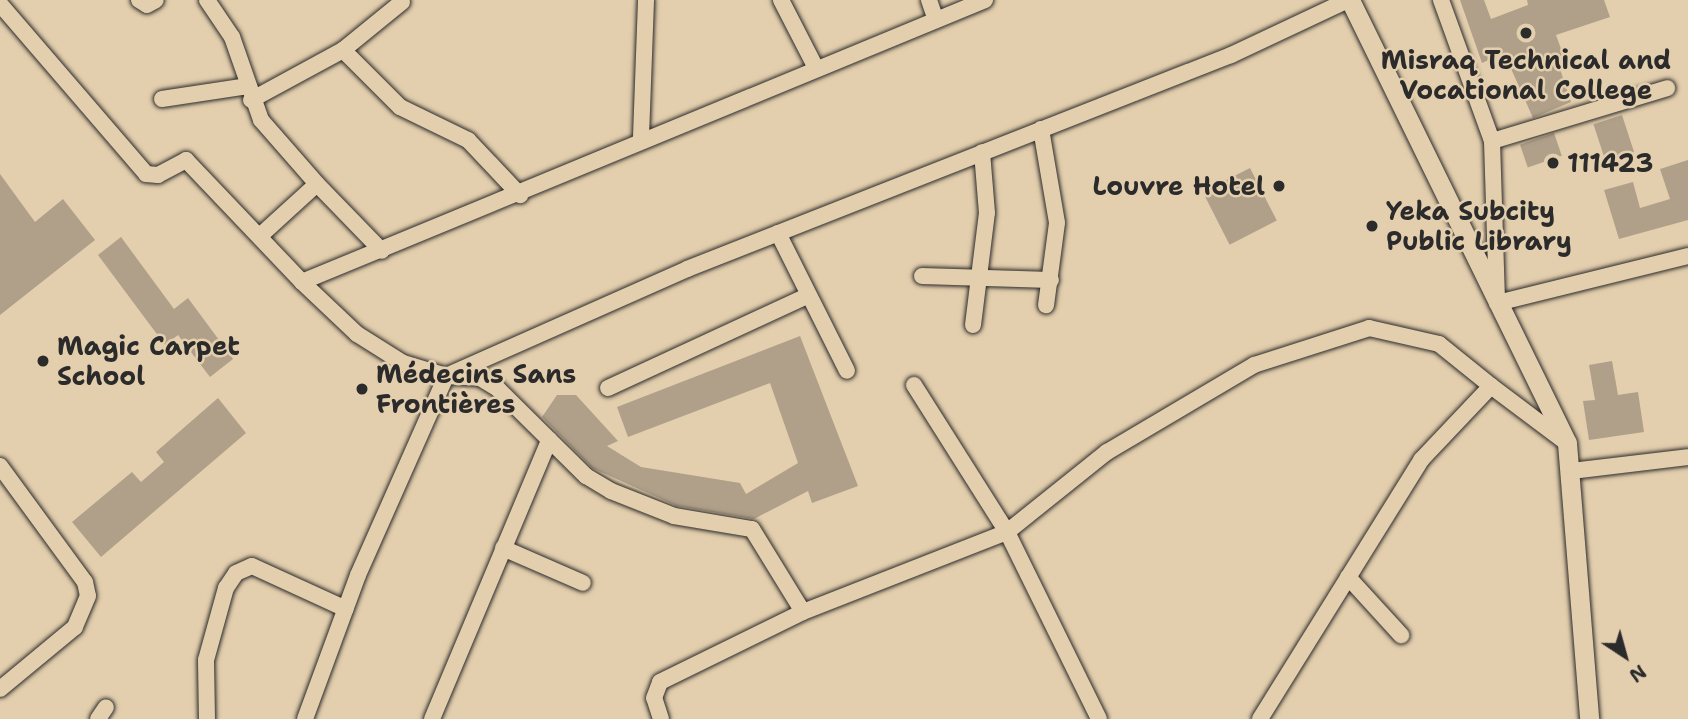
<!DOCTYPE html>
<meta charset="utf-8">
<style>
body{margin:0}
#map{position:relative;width:1688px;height:719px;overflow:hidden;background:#e3cead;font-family:"Shantell Sans",sans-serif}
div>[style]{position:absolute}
.building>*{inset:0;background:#b0a089;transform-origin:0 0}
.roads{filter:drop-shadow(0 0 2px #2b2b2b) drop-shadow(0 0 2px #2b2b2b)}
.minor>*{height:16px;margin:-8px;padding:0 8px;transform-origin:8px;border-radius:8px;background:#e3cead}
.tertiary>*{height:19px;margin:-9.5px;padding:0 9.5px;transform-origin:9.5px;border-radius:9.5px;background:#e3cead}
.dots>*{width:19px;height:19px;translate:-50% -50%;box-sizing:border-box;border:4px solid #e3cead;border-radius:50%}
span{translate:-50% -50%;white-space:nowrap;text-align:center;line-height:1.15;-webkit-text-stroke:5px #e3cead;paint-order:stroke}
.poi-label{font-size:26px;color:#2b2b2b;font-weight:700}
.left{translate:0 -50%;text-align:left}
.right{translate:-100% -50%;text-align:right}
.north{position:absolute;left:1590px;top:621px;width:70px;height:70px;-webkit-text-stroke:5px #e3cead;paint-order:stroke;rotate:144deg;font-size:19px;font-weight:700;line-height:28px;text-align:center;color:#2b2b2b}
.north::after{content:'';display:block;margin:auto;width:24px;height:32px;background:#2b2b2b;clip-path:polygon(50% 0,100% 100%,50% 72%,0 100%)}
</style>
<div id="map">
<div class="building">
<div style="clip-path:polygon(1460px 0,1484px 0,1491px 19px,1528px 5px,1527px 0,1604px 0,1610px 17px,1556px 35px,1564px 57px,1557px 60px,1571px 102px,1533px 118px,1504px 53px,1482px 63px)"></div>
<div style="left:1622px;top:115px;width:39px;height:30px;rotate:72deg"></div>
<div style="left:1554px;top:133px;width:24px;height:36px;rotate:71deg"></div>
<div style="clip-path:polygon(1688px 160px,1688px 220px,1619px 239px,1604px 190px,1633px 182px,1640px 208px,1670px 199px,1660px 169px)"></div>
<div style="left:1250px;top:168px;width:59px;height:53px;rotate:63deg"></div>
<div style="clip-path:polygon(0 174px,35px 222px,63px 199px,95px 240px,0 315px)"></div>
<div style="clip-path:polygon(121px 237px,174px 309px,188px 298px,233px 359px,210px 377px,178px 335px,165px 345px,98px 255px)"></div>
<div style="clip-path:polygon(800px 336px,858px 486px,812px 503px,808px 491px,754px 519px,677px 506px,592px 468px,542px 417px,557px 395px,576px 395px,618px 441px,607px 446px,641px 467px,740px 483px,746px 494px,798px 463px,770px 383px,628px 437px,617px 407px)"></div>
<div style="clip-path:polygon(1612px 361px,1618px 395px,1638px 392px,1644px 432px,1589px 440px,1583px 401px,1595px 400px,1589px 365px)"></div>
<div style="clip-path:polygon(218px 398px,246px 433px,101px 557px,72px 522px,132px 472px,141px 482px,164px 462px,156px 452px)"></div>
</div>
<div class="roads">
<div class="minor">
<div style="left:139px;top:0;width:9px;rotate:32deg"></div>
<div style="left:147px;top:5px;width:10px;rotate:-29deg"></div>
<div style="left:207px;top:0;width:45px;rotate:56deg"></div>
<div style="left:232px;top:37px;width:88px;rotate:70.7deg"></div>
<div style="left:261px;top:120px;width:85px;rotate:48.8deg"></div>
<div style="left:781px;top:0;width:76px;rotate:62.8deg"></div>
<div style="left:929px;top:0;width:21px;rotate:71deg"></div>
<div style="left:985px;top:0;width:739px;rotate:157.57deg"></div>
<div style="left:302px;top:282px;width:76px;rotate:43.4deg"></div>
<div style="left:357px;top:334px;width:54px;rotate:32.2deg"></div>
<div style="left:403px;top:363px;width:45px;rotate:16.8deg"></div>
<div style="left:446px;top:376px;width:264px;rotate:-23.9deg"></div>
<div style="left:687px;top:269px;width:585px;rotate:-21.47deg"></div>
<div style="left:1231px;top:55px;width:129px;rotate:-25.2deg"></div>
<div style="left:1441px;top:0;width:150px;rotate:70.1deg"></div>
<div style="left:1492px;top:141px;width:162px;rotate:88.2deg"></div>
<div style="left:1497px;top:303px;width:197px;rotate:-13.8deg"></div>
<div style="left:0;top:4px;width:224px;rotate:49.3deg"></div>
<div style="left:146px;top:174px;width:12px;rotate:5deg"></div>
<div style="left:158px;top:175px;width:32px;rotate:-28deg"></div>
<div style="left:186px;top:160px;width:168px;rotate:46.4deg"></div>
<div style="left:343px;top:50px;width:81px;rotate:45deg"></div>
<div style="left:400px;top:107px;width:76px;rotate:25.9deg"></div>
<div style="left:468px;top:140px;width:76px;rotate:46.6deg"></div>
<div style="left:162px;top:99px;width:87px;rotate:-8.6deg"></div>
<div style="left:251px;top:100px;width:105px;rotate:-28.5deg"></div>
<div style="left:343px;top:50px;width:76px;rotate:-39.1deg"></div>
<div style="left:1041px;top:129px;width:95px;rotate:80.3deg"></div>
<div style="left:1057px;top:223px;width:83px;rotate:97.6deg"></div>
<div style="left:641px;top:137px;width:137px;rotate:-87.9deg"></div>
<div style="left:1492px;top:141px;width:183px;rotate:-16.8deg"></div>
<div style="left:778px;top:233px;width:154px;rotate:63.4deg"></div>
<div style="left:262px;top:234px;width:74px;rotate:-42.3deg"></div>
<div style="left:317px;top:184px;width:93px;rotate:45.9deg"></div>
<div style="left:922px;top:276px;width:129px;rotate:1.8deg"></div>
<div style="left:973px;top:325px;width:113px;rotate:-82.9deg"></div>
<div style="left:987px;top:213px;width:61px;rotate:-94.7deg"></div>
<div style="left:914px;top:385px;width:174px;rotate:57.7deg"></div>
<div style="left:1007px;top:532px;width:208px;rotate:63.8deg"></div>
<div style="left:608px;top:388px;width:221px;rotate:-24.8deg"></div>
<div style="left:0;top:466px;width:144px;rotate:53.8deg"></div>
<div style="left:85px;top:582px;width:14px;rotate:78deg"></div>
<div style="left:88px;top:596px;width:34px;rotate:113deg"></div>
<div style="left:75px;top:627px;width:97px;rotate:140.4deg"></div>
<div style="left:1571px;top:471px;width:118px;rotate:-6.8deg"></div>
<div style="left:503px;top:548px;width:87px;rotate:23.6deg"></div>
<div style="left:1348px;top:577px;width:79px;rotate:47.6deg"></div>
<div style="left:98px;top:719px;width:14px;rotate:-56deg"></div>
<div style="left:207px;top:719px;width:59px;rotate:-91deg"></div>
<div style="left:206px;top:660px;width:75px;rotate:-74.5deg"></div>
<div style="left:226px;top:588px;width:18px;rotate:-56deg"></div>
<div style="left:236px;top:573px;width:17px;rotate:-24deg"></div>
<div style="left:252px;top:566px;width:103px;rotate:24.6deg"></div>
<div style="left:305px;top:719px;width:153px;rotate:-69.8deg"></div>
<div style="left:358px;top:575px;width:218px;rotate:-66.1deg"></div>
<div style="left:446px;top:376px;width:34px;rotate:3deg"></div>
<div style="left:480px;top:378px;width:21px;rotate:31deg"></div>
<div style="left:498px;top:389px;width:124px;rotate:44.7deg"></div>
<div style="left:586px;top:476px;width:29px;rotate:31deg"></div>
<div style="left:611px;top:491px;width:68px;rotate:21.6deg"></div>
<div style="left:674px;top:516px;width:79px;rotate:9.5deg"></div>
<div style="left:752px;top:529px;width:97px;rotate:58.4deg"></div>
<div style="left:432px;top:719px;width:303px;rotate:-67.2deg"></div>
<div style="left:661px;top:719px;width:22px;rotate:-108deg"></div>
<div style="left:654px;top:698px;width:17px;rotate:-69deg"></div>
<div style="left:660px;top:682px;width:159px;rotate:-26.1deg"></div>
<div style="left:803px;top:612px;width:219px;rotate:-21.4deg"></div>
<div style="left:1007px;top:532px;width:128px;rotate:-38.7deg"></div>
<div style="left:1107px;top:452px;width:171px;rotate:-30.6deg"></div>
<div style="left:1254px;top:365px;width:121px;rotate:-17.8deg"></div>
<div style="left:1369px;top:328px;width:72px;rotate:12.9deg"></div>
<div style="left:1439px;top:344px;width:67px;rotate:38.9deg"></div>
<div style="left:1260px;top:719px;width:305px;rotate:-58.1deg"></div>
<div style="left:1421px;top:460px;width:102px;rotate:-46.6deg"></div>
<div style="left:1491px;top:386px;width:95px;rotate:36.9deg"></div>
</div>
<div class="tertiary">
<div style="left:1350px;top:0;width:493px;rotate:63.9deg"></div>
<div style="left:1567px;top:443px;width:277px;rotate:85.4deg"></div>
</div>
</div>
<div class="dots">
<div style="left:1526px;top:33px;background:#2b2b2b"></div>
<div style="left:1553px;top:163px;background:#2b2b2b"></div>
<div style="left:1279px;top:186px;background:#2b2b2b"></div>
<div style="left:1372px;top:226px;background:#2b2b2b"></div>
<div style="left:43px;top:361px;background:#2b2b2b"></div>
<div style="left:362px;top:389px;background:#2b2b2b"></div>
</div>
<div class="poi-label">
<span style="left:1526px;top:75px">Misraq Technical and<br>Vocational College</span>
<span class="left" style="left:1567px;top:163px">111423</span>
<span class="right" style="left:1265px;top:186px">Louvre Hotel</span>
<span class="left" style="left:1386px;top:226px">Yeka Subcity<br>Public Library</span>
<span class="left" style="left:57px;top:361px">Magic Carpet<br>School</span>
<span class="left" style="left:376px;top:389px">Médecins Sans<br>Frontières</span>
</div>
<div class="north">N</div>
</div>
